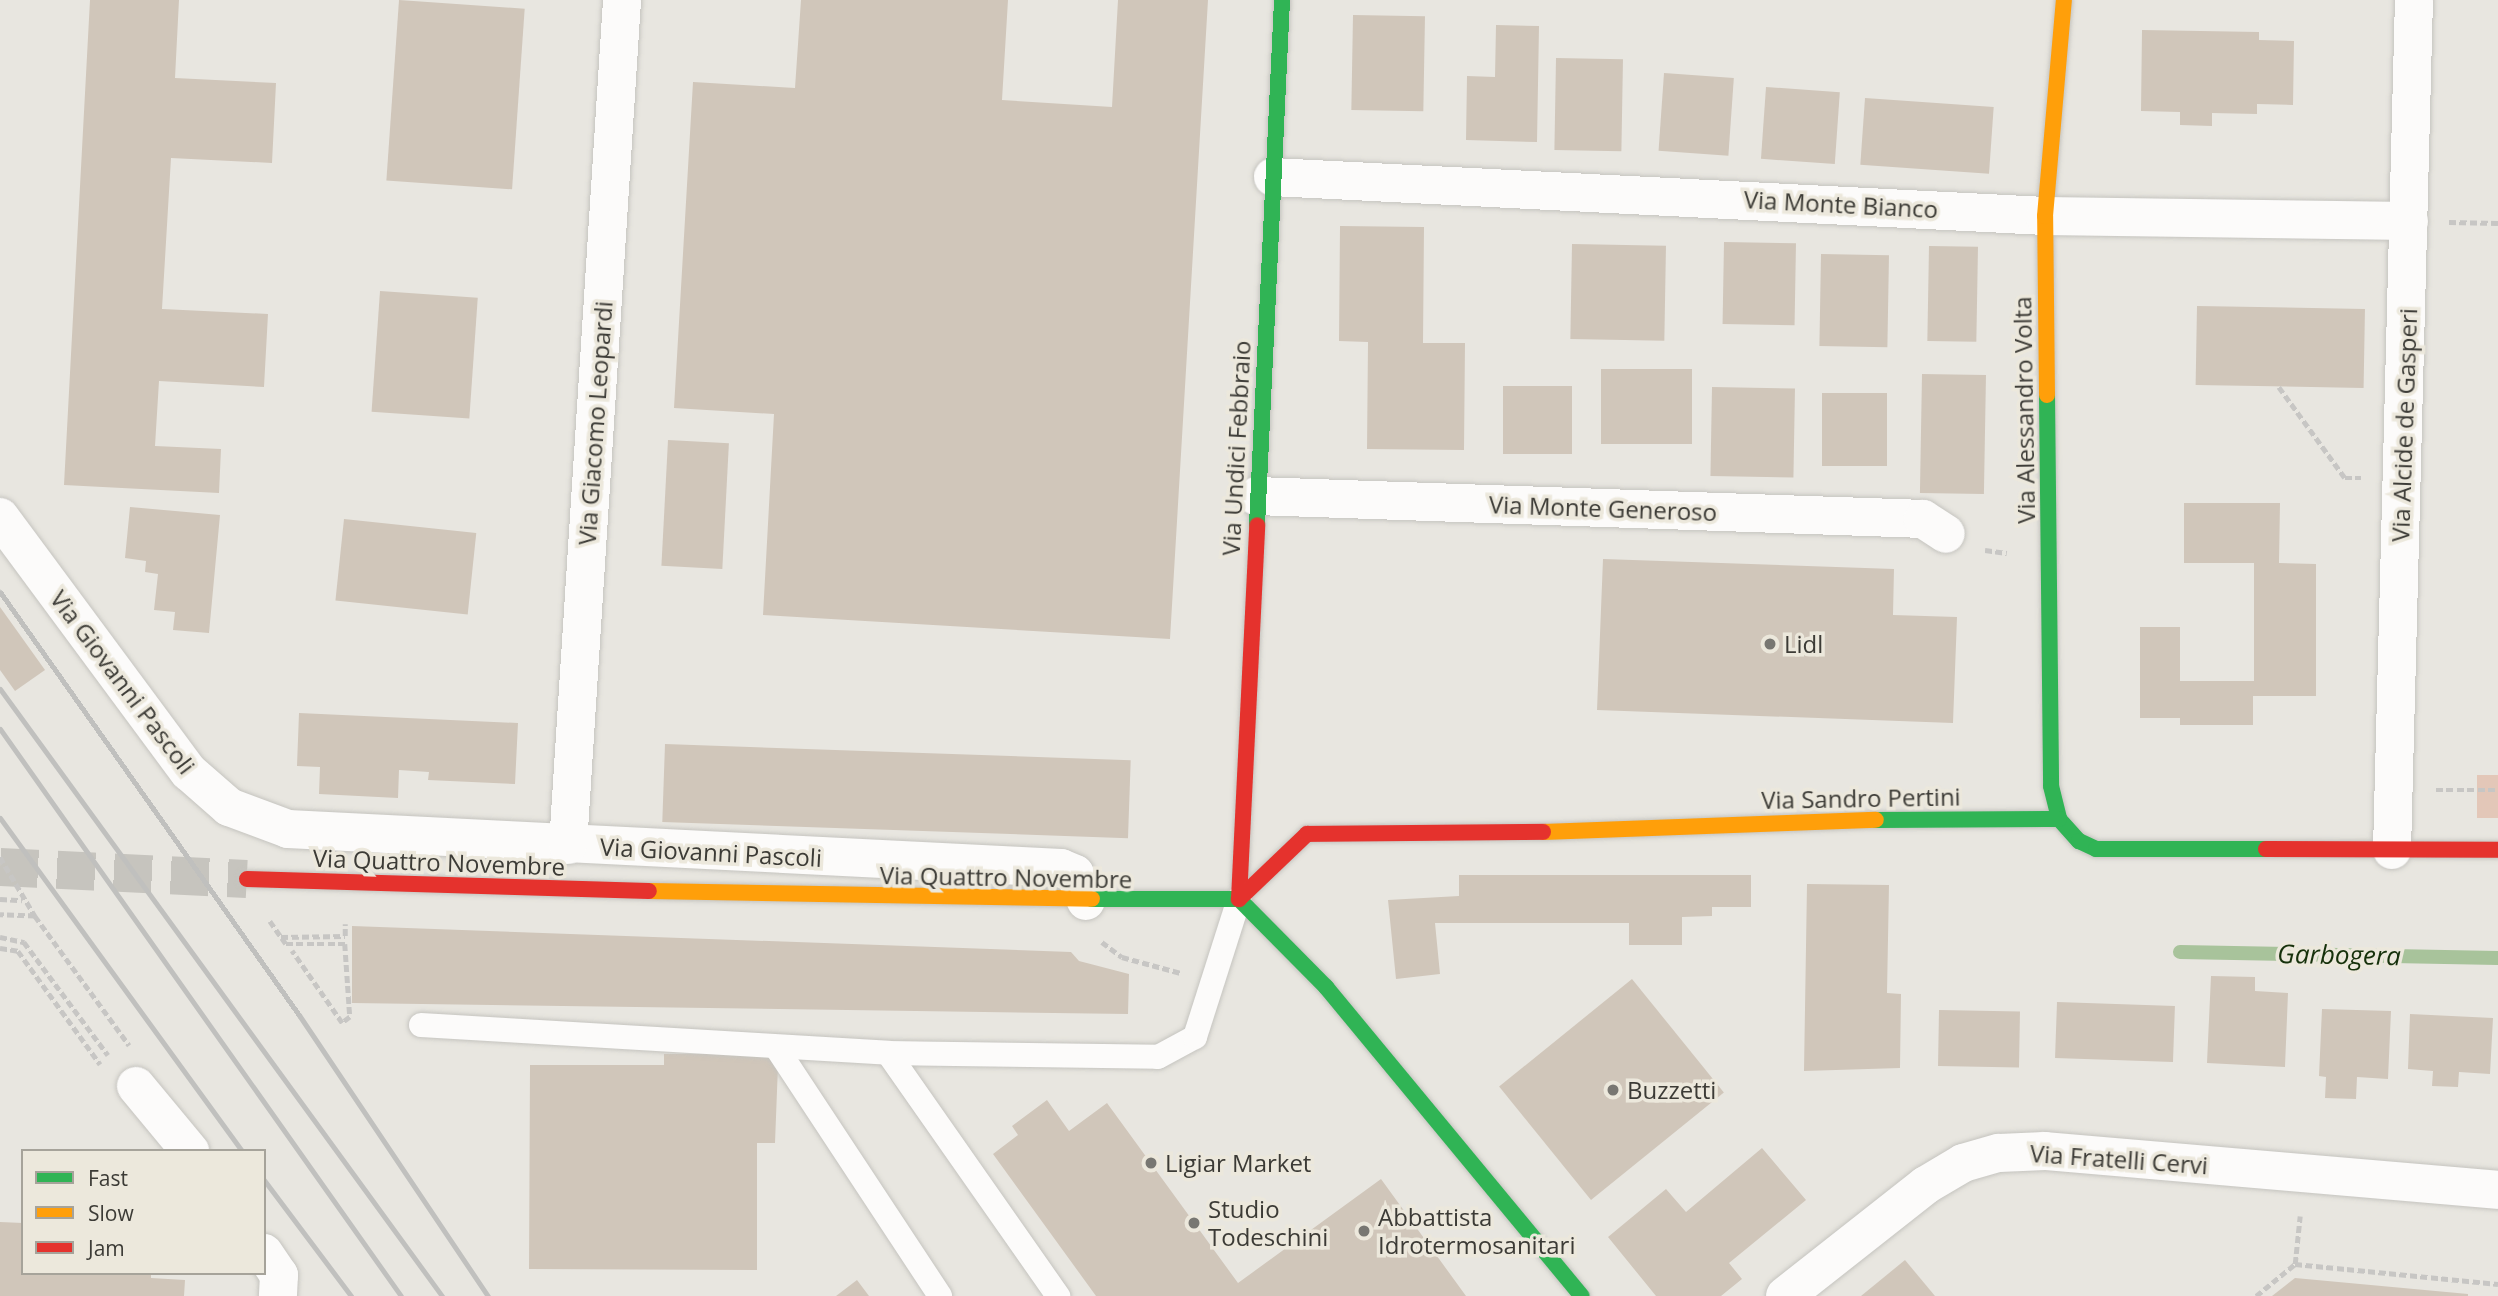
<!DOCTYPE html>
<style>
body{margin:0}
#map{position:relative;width:2498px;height:1296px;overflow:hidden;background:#e8e6e0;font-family:"Open Sans",sans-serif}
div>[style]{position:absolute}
.green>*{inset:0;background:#e3c7b8;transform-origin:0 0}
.stream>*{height:14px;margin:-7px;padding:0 7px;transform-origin:7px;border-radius:7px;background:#a8c39b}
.building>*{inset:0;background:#d0c6ba;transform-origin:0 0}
.secondary-tunnel>*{height:38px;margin-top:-19px;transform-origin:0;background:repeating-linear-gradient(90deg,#c6c4be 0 38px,transparent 0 57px)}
.path>*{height:4.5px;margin-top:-2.25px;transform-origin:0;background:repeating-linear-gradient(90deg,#c7c6c4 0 7px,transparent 0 10.5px)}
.roads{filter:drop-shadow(0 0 2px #c5c4bf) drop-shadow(0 0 2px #c5c4bf)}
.lane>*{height:24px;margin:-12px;padding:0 12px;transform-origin:12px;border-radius:12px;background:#fcfbfa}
.street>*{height:38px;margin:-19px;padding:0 19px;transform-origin:19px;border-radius:19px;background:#fcfbfa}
.fast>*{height:16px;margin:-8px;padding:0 8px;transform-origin:8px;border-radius:8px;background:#30b455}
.slow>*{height:16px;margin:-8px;padding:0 8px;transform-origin:8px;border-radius:8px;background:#ff9f0a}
.jam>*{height:16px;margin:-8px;padding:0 8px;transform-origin:8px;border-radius:8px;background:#e5322d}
.rail>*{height:5px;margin:-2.5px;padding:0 2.5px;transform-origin:2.5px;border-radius:2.5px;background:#c0c0be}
.dots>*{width:19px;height:19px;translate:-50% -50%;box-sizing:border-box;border:4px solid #ece8dc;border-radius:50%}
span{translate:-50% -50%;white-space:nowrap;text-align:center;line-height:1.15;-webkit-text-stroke:7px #ece8dc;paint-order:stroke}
.street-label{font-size:24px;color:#3c3b36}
.poi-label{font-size:24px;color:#3c3b36}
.left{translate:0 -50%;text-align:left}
.water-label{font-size:26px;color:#16310b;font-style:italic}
.legend{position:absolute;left:21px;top:1149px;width:245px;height:126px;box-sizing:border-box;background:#ece8dc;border:2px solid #a6a39a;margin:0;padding:9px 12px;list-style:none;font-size:21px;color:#3c3b36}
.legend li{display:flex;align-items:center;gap:14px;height:35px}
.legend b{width:35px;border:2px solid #a6a39a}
</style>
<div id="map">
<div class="green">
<div style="left:2477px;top:775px;width:21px;height:43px"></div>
</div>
<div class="stream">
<div style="left:2180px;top:952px;width:318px;rotate:1.1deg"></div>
</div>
<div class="building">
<div style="clip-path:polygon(90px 0,179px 0,175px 78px,276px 83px,272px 163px,171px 158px,162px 309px,268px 314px,264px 387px,159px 381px,155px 446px,221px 449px,219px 493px,64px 485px)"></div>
<div style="left:399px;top:0;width:126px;height:181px;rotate:4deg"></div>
<div style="clip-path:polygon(801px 0,1008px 0,1002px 100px,1112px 107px,1118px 0,1208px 0,1170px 639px,763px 615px,774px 414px,674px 408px,693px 82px,795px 88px)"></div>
<div style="left:1353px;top:15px;width:72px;height:95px;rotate:1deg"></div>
<div style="clip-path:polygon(1496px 25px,1539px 26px,1537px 142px,1466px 140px,1467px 76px,1495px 77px)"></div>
<div style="clip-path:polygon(2142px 30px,2259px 32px,2259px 40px,2294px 41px,2293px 105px,2257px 104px,2257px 114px,2212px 113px,2212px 126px,2180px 125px,2180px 112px,2141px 111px)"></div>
<div style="left:1556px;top:58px;width:67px;height:92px;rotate:1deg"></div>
<div style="left:1664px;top:73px;width:70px;height:78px;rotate:4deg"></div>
<div style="left:1766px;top:87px;width:74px;height:72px;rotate:4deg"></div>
<div style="left:1865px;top:98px;width:129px;height:67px;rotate:4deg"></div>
<div style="clip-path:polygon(1340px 226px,1424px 227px,1423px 343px,1465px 343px,1464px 450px,1367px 449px,1368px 342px,1339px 341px)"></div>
<div style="left:1724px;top:242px;width:72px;height:82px;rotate:1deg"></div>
<div style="left:1572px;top:244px;width:94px;height:95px;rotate:1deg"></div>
<div style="left:1929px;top:246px;width:49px;height:95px;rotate:1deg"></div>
<div style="left:1821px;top:254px;width:68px;height:92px;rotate:1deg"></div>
<div style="left:380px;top:291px;width:98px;height:121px;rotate:4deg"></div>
<div style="left:2197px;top:306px;width:168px;height:79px;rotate:1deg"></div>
<div style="left:1601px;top:369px;width:91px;height:75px"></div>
<div style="left:1922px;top:374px;width:64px;height:119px;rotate:1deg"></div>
<div style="left:1503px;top:386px;width:69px;height:68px"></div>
<div style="left:1712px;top:387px;width:83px;height:89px;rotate:1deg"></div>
<div style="left:1822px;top:393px;width:65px;height:73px"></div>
<div style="left:668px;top:440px;width:61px;height:126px;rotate:3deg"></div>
<div style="clip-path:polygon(2184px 503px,2280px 503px,2279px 563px,2316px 564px,2316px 696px,2253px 696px,2253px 725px,2180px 725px,2180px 718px,2140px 718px,2140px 627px,2180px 627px,2180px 681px,2254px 681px,2254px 563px,2184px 563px)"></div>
<div style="clip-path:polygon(130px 507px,220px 515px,209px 633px,173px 630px,175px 612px,154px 610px,158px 574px,145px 572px,146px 561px,125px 558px)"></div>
<div style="left:344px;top:519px;width:133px;height:82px;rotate:6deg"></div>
<div style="clip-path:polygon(1603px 559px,1894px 569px,1893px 615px,1957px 617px,1953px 723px,1597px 710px)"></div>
<div style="clip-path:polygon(0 607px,45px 670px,15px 691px,0 670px)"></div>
<div style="clip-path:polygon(299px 713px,518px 723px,515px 784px,428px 780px,429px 772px,399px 770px,398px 798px,319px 794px,320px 767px,297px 766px)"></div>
<div style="left:665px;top:744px;width:466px;height:78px;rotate:2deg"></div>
<div style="clip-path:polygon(1459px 875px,1751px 875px,1751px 907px,1712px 907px,1712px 916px,1682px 917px,1682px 945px,1629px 945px,1629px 923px,1435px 923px,1440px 974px,1396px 979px,1388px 900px,1459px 896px)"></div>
<div style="clip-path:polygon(1807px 884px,1889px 885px,1887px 993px,1901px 994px,1900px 1068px,1804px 1071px)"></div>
<div style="clip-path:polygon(352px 926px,1071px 952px,1079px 961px,1129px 974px,1128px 1014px,352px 1003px)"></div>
<div style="clip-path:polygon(2211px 976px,2255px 977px,2255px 991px,2288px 993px,2285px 1067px,2207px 1063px)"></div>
<div style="left:1632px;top:979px;width:146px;height:171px;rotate:51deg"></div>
<div style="left:2057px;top:1002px;width:118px;height:56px;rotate:2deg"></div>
<div style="clip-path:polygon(2322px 1009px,2391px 1011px,2388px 1079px,2357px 1077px,2356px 1099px,2325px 1098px,2326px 1077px,2319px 1076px)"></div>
<div style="left:1939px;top:1010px;width:81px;height:56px;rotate:1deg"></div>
<div style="clip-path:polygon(2410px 1014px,2493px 1018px,2490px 1074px,2459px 1072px,2458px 1087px,2432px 1086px,2433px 1071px,2408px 1069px)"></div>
<div style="clip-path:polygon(664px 1054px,767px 1054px,778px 1065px,775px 1143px,757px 1143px,757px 1270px,529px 1269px,530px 1065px,664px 1065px)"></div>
<div style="clip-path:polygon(1047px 1100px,1069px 1131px,1107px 1103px,1238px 1283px,1381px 1179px,1466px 1296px,1096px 1296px,993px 1154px,1018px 1135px,1012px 1126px)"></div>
<div style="clip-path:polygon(1762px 1148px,1806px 1200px,1729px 1263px,1742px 1279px,1721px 1296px,1656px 1296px,1608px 1237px,1666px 1189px,1686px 1212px)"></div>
<div style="clip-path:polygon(0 1222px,23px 1223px,23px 1273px,151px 1273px,151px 1278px,185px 1280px,184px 1296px,0 1296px)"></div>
<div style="clip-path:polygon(1905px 1260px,1935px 1296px,1861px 1296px)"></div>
<div style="clip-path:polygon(2295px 1278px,2468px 1294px,2468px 1296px,2272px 1296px)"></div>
<div style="clip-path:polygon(857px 1280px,869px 1296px,836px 1296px)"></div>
</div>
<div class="secondary-tunnel">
<div style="left:0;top:867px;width:247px;rotate:2.8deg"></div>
</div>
<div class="path">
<div style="left:2449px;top:222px;width:49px;rotate:1.2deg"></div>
<div style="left:2279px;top:387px;width:112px;rotate:54deg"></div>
<div style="left:2345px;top:478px;width:16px"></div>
<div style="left:1985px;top:550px;width:22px;rotate:8deg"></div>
<div style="left:2436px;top:790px;width:62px"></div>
<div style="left:0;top:857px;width:69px;rotate:59.3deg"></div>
<div style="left:35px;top:916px;width:35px;rotate:-178deg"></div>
<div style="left:0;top:899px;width:22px;rotate:3deg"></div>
<div style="left:35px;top:916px;width:160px;rotate:53.9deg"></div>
<div style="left:270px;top:921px;width:19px;rotate:55deg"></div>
<div style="left:281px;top:937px;width:64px;rotate:-0.9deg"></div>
<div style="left:345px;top:936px;width:12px;rotate:-90deg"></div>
<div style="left:0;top:937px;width:25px;rotate:12deg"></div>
<div style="left:24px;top:942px;width:141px;rotate:53.4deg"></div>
<div style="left:282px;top:938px;width:7px;rotate:56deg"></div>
<div style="left:286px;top:944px;width:59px"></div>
<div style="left:345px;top:944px;width:73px;rotate:86.1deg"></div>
<div style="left:350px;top:1017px;width:10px;rotate:143deg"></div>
<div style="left:342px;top:1023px;width:88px;rotate:-124.8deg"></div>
<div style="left:1102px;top:942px;width:25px;rotate:37deg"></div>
<div style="left:1122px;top:957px;width:61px;rotate:15.2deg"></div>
<div style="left:0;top:948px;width:18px;rotate:9deg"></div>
<div style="left:18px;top:951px;width:140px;rotate:54deg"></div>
<div style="left:2295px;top:1264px;width:48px;rotate:-84.1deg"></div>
<div style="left:2256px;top:1296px;width:50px;rotate:-39.4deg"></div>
<div style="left:2295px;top:1264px;width:204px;rotate:5.6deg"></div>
</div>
<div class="roads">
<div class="lane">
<div style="left:421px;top:1025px;width:468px;rotate:3.4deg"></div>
<div style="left:888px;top:1053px;width:270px;rotate:0.8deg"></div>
<div style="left:1158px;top:1057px;width:42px;rotate:-28.4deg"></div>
<div style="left:1195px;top:1037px;width:145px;rotate:-72.3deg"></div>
<div style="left:776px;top:1047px;width:298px;rotate:56.6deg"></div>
<div style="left:888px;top:1053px;width:297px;rotate:55deg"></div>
</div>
<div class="street">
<div style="left:1273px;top:177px;width:773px;rotate:2.89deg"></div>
<div style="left:2045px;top:216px;width:364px;rotate:0.8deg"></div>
<div style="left:1256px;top:496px;width:667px;rotate:1.97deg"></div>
<div style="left:1923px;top:519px;width:27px;rotate:33deg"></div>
<div style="left:0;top:517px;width:317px;rotate:53.5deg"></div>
<div style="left:189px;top:772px;width:53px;rotate:41.2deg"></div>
<div style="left:229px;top:807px;width:63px;rotate:20.4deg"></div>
<div style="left:288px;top:829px;width:774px;rotate:2.89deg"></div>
<div style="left:1061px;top:868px;width:15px;rotate:23deg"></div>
<div style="left:1075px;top:874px;width:29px;rotate:68deg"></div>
<div style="left:568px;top:845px;width:847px;rotate:-86.34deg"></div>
<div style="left:2392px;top:850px;width:850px;rotate:-88.52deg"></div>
<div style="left:136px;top:1086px;width:85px;rotate:50.3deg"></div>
<div style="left:264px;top:1253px;width:27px;rotate:56deg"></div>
<div style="left:279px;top:1275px;width:21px;rotate:93deg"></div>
<div style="left:1785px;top:1296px;width:179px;rotate:-38.2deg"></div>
<div style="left:1926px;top:1185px;width:43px;rotate:-30.7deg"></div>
<div style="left:1963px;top:1163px;width:37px;rotate:-16deg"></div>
<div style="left:1999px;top:1153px;width:46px;rotate:-2.5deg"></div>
<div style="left:2045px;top:1151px;width:455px;rotate:4.9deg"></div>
</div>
<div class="fast">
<div style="left:2047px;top:395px;width:391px;rotate:89.4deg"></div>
<div style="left:2051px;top:786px;width:34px;rotate:76deg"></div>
<div style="left:2059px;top:819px;width:30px;rotate:48deg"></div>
<div style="left:2079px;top:841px;width:19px;rotate:25deg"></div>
<div style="left:2096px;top:849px;width:170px"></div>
<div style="left:1257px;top:525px;width:526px;rotate:-87.27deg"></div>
<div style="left:1876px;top:820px;width:183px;rotate:-0.3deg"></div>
<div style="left:1092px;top:899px;width:147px"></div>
<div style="left:1239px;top:899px;width:124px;rotate:45.3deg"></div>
<div style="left:1326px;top:987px;width:401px;rotate:50.4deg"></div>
</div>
<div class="slow">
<div style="left:2047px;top:395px;width:179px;rotate:-90.6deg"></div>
<div style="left:2045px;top:216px;width:217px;rotate:-85deg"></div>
<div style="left:1543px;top:832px;width:333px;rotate:-2.1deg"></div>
<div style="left:649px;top:891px;width:443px;rotate:1deg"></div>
</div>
<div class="jam">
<div style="left:2266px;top:849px;width:232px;rotate:0.2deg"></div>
<div style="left:247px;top:879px;width:402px;rotate:1.7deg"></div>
<div style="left:1239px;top:899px;width:374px;rotate:-87.2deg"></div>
<div style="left:1239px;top:899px;width:94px;rotate:-43.7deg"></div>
<div style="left:1307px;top:834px;width:236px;rotate:-0.5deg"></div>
</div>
</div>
<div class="rail">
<div style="left:0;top:592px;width:518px;rotate:54.75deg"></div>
<div style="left:299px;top:1015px;width:339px;rotate:56.1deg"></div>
<div style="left:0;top:689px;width:751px;rotate:53.94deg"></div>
<div style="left:0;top:729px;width:694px;rotate:54.73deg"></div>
<div style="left:0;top:818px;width:412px;rotate:54deg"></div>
<div style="left:264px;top:1180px;width:145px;rotate:53.1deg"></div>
</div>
<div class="dots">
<div style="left:1770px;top:644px;background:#787772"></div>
<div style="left:1613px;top:1090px;background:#787772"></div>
<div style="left:1151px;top:1163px;background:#787772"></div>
<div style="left:1194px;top:1223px;background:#787772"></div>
<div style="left:1364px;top:1231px;background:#787772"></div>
</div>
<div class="street-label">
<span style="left:1841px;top:204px;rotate:3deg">Via Monte Bianco</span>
<span style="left:2024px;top:410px;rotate:-91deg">Via Alessandro Volta</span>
<span style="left:595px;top:423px;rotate:-86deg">Via Giacomo Leopardi</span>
<span style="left:2404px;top:425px;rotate:-88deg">Via Alcide de Gasperi</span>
<span style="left:1236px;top:448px;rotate:-87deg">Via Undici Febbraio</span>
<span style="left:1603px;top:508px;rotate:2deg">Via Monte Generoso</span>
<span style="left:123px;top:682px;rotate:53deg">Via Giovanni Pascoli</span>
<span style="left:1861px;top:798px;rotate:-1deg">Via Sandro Pertini</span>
<span style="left:711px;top:852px;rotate:3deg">Via Giovanni Pascoli</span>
<span style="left:439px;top:862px;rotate:2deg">Via Quattro Novembre</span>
<span style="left:1006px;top:877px;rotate:1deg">Via Quattro Novembre</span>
<span style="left:2119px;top:1159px;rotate:4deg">Via Fratelli Cervi</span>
</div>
<div class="poi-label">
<span class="left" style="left:1784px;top:644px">Lidl</span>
<span class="left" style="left:1627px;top:1090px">Buzzetti</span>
<span class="left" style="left:1165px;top:1163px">Ligiar Market</span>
<span class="left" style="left:1208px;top:1223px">Studio<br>Todeschini</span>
<span class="left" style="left:1378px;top:1231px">Abbattista<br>Idrotermosanitari</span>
</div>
<div class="water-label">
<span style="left:2339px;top:955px;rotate:1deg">Garbogera</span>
</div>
<ul class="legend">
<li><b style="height:9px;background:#30b455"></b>Fast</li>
<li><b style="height:9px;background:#ff9f0a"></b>Slow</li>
<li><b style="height:9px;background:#e5322d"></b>Jam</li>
</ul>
</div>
